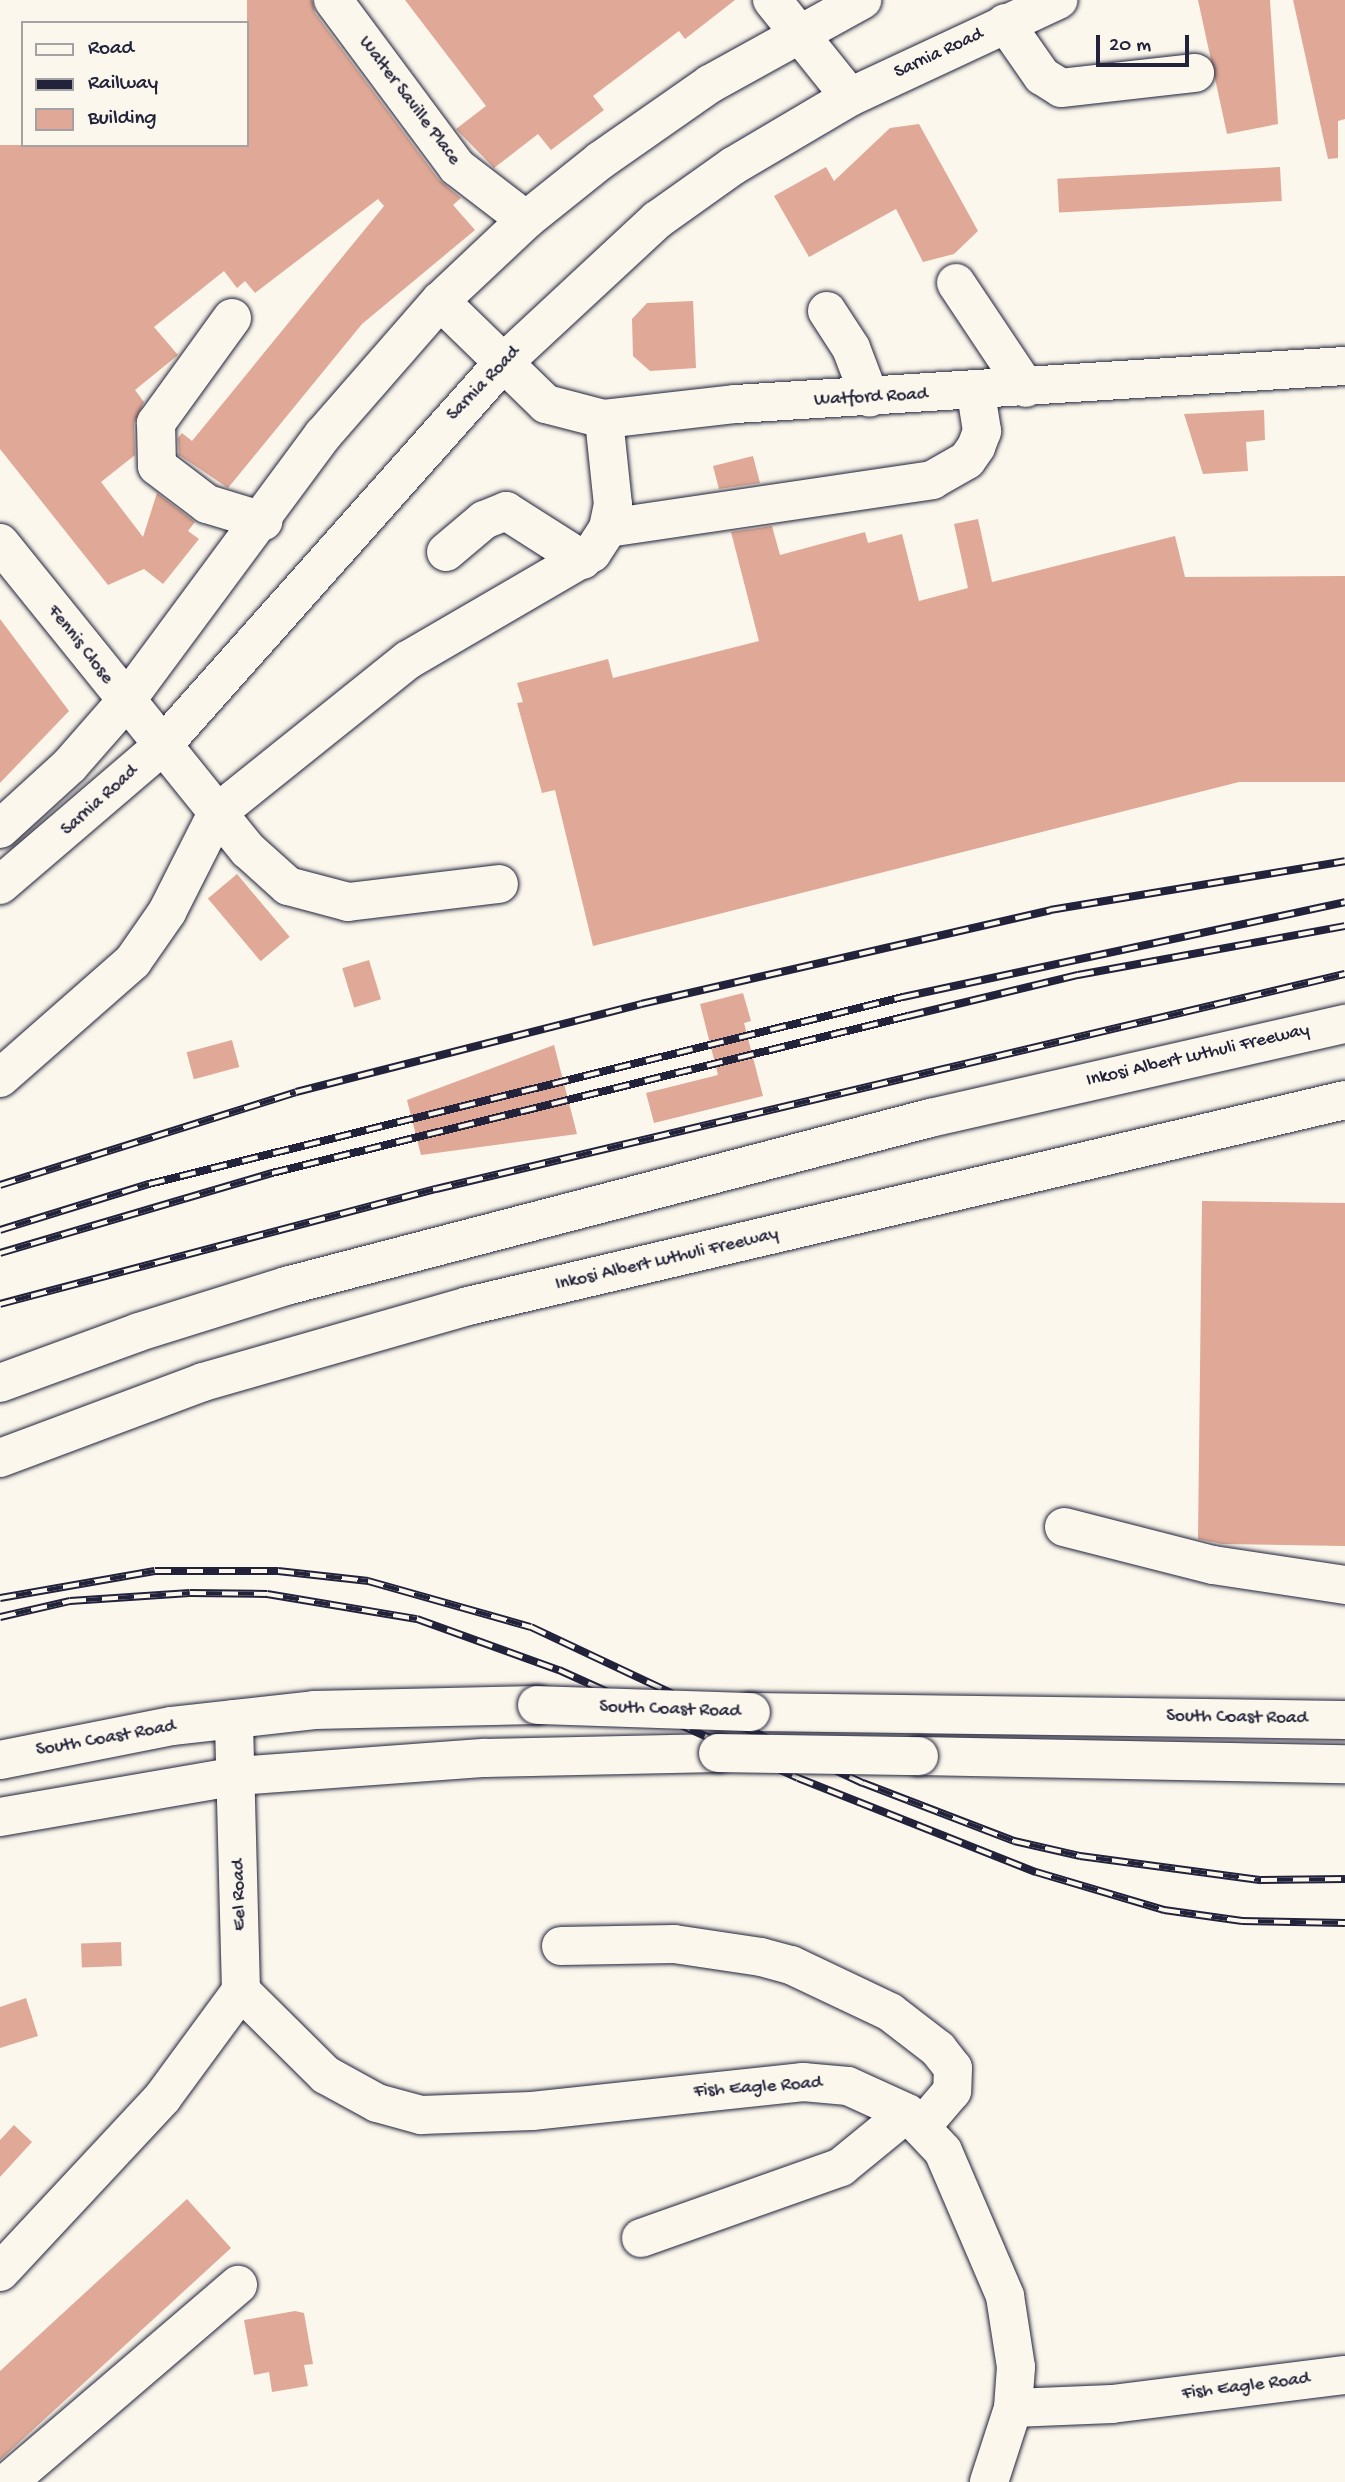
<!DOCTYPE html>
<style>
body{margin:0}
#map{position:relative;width:1345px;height:2482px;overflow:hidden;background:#fbf7ec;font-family:"Gochi Hand",sans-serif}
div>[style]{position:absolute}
.building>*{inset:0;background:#e0a997;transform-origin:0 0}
.roads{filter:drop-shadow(0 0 2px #22223b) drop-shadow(0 0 2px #22223b)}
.minor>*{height:38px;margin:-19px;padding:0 19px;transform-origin:19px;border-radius:19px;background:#fbf7ec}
.major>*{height:38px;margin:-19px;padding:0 19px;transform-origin:19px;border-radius:19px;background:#fbf7ec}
.highway>*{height:38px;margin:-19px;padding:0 19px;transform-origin:19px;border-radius:19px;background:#fbf7ec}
.rail>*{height:8px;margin-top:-4px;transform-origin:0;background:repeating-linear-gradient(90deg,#fbf7ec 0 16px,#22223b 0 32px);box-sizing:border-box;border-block:2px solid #22223b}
.bridges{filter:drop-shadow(0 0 2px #22223b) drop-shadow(0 0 2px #22223b)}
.minor-bridge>*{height:38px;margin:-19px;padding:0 19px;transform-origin:19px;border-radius:19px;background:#fbf7ec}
span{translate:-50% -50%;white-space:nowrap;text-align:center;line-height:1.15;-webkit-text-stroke:7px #fbf7ec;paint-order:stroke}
.street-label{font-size:19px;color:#22223b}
.legend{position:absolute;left:21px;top:21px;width:228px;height:126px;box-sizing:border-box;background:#fbf7ec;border:2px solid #a4a2a5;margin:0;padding:9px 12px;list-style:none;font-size:21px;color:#22223b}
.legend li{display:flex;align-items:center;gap:14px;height:35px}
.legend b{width:35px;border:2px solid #a4a2a5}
.scale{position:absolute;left:1096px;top:35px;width:93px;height:32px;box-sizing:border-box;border:4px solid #22223b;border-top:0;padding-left:9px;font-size:21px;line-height:24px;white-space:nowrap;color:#22223b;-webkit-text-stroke:5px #fbf7ec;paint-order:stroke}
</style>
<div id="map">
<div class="building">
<div style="clip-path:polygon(247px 0,312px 0,315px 13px,439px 180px,461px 198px,453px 205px,475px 230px,362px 324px,228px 488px,179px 455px,178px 438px,182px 433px,192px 441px,384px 206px,378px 199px,255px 293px,245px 281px,237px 288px,224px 271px,154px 327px,178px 355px,135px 390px,144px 402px,134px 423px,135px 455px,101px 482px,143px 537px,157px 493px,195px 522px,188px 531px,199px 539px,163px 584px,144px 569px,108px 585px,0 449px,0 145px,247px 145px)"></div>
<div style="clip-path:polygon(405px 0,735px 0,685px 39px,679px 31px,593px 96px,604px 110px,551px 150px,538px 134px,494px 168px,456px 129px,486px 106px)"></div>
<div style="clip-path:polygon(1198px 0,1270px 0,1278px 124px,1227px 134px)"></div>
<div style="clip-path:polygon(1293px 0,1345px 0,1345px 119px,1338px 121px,1338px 158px,1328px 159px)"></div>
<div style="clip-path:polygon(919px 124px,978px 231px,954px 254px,923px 262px,896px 209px,809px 257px,774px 196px,826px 167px,834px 181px,890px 128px)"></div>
<div style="left:1280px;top:167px;width:34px;height:223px;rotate:87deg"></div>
<div style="clip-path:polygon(693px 301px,696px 368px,650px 371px,633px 356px,632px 319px,647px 303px)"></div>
<div style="clip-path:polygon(1264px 410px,1265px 440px,1246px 442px,1248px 471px,1203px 474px,1184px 414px)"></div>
<div style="clip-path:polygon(753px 456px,760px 483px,719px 489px,713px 466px)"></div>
<div style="clip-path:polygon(978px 519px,992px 582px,1175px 536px,1185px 577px,1345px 576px,1345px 782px,1239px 782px,593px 946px,555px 790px,542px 793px,517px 703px,523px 702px,517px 683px,608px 659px,613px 678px,759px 641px,731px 532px,772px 526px,780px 555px,865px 532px,868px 543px,902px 534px,919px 601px,968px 588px,954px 524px)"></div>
<div style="clip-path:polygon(0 619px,69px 711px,0 783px)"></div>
<div style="left:237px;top:874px;width:82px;height:38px;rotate:50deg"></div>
<div style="left:369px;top:960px;width:41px;height:28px;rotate:73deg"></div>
<div style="clip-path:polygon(743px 993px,751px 1021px,744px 1023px,763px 1096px,654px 1123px,646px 1093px,718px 1075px,700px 1004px)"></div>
<div style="left:232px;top:1040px;width:28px;height:47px;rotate:75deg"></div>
<div style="clip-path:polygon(554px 1045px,577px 1134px,421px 1155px,407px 1100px)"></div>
<div style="clip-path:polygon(1202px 1201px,1345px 1203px,1345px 1546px,1222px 1544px,1198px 1539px)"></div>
<div style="left:121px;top:1942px;width:24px;height:40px;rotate:88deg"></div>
<div style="clip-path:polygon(26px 1998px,38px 2036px,0 2048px,0 2007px)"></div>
<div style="clip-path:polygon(14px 2125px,32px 2142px,0 2177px,0 2140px)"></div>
<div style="clip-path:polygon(187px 2199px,231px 2248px,0 2460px,0 2371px)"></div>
<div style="clip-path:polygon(295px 2311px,304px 2313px,313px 2364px,304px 2365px,308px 2386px,272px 2392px,269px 2372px,254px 2375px,244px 2320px)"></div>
</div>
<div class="roads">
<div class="minor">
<div style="left:333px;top:0;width:208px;rotate:53.4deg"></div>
<div style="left:457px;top:167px;width:87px;rotate:37.5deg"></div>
<div style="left:772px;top:0;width:124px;rotate:51.2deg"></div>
<div style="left:1005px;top:23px;width:65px;rotate:55.1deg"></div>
<div style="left:1042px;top:76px;width:22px;rotate:32deg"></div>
<div style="left:1061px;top:88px;width:135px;rotate:-6.4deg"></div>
<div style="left:956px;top:283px;width:126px;rotate:56.3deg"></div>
<div style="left:440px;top:301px;width:148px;rotate:44.2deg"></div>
<div style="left:546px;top:404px;width:60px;rotate:14.5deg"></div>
<div style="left:604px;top:419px;width:133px;rotate:-6.5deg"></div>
<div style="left:736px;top:404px;width:610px;rotate:-3.57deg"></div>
<div style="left:827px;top:311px;width:44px;rotate:57deg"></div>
<div style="left:851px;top:348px;width:53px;rotate:69.2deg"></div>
<div style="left:232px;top:318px;width:130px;rotate:125.9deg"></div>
<div style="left:156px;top:423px;width:43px;rotate:88.7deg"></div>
<div style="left:157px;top:466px;width:63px;rotate:37.2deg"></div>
<div style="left:207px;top:504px;width:59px;rotate:16.9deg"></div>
<div style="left:608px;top:528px;width:328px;rotate:-8.4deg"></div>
<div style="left:932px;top:480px;width:40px;rotate:-29.7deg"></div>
<div style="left:967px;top:460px;width:16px;rotate:-55deg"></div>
<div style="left:976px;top:447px;width:17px;rotate:-69deg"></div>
<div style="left:982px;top:431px;width:39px;rotate:-99deg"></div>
<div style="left:0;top:543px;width:395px;rotate:51.1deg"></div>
<div style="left:248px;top:850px;width:54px;rotate:42deg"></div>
<div style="left:288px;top:886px;width:62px;rotate:14.9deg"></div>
<div style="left:348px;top:902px;width:152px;rotate:-6.8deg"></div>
<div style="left:446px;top:552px;width:50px;rotate:-40.1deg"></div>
<div style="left:484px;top:520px;width:24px;rotate:-22deg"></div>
<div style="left:506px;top:511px;width:91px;rotate:32.5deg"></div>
<div style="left:0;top:1078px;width:177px;rotate:-41.3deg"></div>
<div style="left:133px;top:961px;width:60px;rotate:-55.2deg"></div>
<div style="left:167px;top:912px;width:111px;rotate:-63.2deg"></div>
<div style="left:217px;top:813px;width:245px;rotate:-38.7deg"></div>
<div style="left:408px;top:660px;width:213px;rotate:-30.2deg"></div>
<div style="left:592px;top:553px;width:30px;rotate:-57deg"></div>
<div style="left:608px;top:528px;width:24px;rotate:-78deg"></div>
<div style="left:613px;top:505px;width:86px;rotate:-96deg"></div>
<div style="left:1064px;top:1527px;width:154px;rotate:14.3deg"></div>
<div style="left:1213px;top:1565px;width:134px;rotate:8.6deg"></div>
<div style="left:751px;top:1712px;width:594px;rotate:0.77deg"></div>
<div style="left:919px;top:1756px;width:426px;rotate:1.1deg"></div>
<div style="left:0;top:1760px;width:175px;rotate:-11.2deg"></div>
<div style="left:172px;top:1726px;width:143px;rotate:-6.4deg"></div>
<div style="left:314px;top:1710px;width:223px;rotate:-1.3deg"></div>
<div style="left:0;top:1817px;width:241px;rotate:-9.8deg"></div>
<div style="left:237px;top:1776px;width:249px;rotate:-4.2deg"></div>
<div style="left:485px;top:1758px;width:233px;rotate:-1.2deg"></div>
<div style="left:561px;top:1946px;width:113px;rotate:-1deg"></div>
<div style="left:674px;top:1944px;width:88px;rotate:8.5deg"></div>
<div style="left:761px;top:1957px;width:31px;rotate:15deg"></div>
<div style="left:791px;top:1965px;width:110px;rotate:25.4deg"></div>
<div style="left:890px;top:2012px;width:61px;rotate:37.6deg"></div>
<div style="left:938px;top:2049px;width:24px;rotate:52deg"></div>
<div style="left:953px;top:2068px;width:23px;rotate:92deg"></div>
<div style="left:952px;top:2091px;width:45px;rotate:130.5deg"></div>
<div style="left:241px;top:1991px;width:120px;rotate:44.7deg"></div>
<div style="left:326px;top:2075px;width:58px;rotate:28.8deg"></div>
<div style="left:377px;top:2103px;width:46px;rotate:15.3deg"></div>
<div style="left:421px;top:2115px;width:111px;rotate:-2.1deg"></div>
<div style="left:532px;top:2111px;width:273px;rotate:-6.1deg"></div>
<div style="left:803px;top:2082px;width:45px;rotate:5.1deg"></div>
<div style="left:848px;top:2086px;width:65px;rotate:24.6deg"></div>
<div style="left:907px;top:2113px;width:52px;rotate:46.5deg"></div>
<div style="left:943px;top:2151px;width:158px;rotate:66.8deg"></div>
<div style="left:1005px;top:2296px;width:72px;rotate:81.2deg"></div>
<div style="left:1016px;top:2367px;width:41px;rotate:94.2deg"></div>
<div style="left:1013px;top:2408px;width:78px;rotate:108deg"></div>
<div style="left:641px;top:2238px;width:212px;rotate:-19.5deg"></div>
<div style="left:841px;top:2167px;width:85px;rotate:-39.3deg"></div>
<div style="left:0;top:2272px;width:239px;rotate:-47deg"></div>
<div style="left:163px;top:2097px;width:132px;rotate:-53.7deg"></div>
<div style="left:241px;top:1991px;width:272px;rotate:-91.5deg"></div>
<div style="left:1013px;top:2408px;width:99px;rotate:-2.3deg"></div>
<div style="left:1112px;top:2404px;width:235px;rotate:-7.1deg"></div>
<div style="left:8px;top:2482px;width:303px;rotate:-40.6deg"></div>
</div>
<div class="major">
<div style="left:0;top:829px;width:95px;rotate:-42.4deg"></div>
<div style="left:70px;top:765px;width:85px;rotate:-48.8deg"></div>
<div style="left:126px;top:701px;width:331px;rotate:-53.5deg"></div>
<div style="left:323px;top:435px;width:178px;rotate:-48.9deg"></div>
<div style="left:440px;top:301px;width:118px;rotate:-43.3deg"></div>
<div style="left:526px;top:220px;width:96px;rotate:-38.7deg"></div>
<div style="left:601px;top:160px;width:133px;rotate:-34.9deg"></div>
<div style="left:710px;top:84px;width:174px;rotate:-28.9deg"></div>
<div style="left:0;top:885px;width:213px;rotate:-40.6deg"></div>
<div style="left:162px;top:746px;width:511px;rotate:-48.33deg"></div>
<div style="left:502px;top:364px;width:212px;rotate:-42.9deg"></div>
<div style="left:657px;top:220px;width:93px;rotate:-35.4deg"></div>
<div style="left:733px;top:166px;width:136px;rotate:-30.5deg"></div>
<div style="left:850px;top:97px;width:230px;rotate:-25deg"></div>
</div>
<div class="highway">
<div style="left:0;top:1383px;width:148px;rotate:-20.1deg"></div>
<div style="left:139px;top:1332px;width:154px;rotate:-17.4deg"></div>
<div style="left:286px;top:1286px;width:666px;rotate:-14.62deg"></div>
<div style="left:930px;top:1118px;width:426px;rotate:-12.8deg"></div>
<div style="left:0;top:1458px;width:217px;rotate:-20.5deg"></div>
<div style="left:203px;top:1382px;width:276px;rotate:-16deg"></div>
<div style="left:468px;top:1306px;width:901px;rotate:-13.22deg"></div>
</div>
</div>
<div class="rail">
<div style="left:0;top:1185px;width:310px;rotate:-17.4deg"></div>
<div style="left:296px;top:1092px;width:356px;rotate:-14.3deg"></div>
<div style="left:641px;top:1004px;width:420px;rotate:-12.9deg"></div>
<div style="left:1050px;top:910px;width:299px;rotate:-9.4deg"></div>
<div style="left:0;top:1230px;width:156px;rotate:-17.2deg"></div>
<div style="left:149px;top:1184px;width:777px;rotate:-13.93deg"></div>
<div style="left:903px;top:997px;width:452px;rotate:-12.1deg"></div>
<div style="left:0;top:1253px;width:284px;rotate:-16.4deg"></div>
<div style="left:272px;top:1173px;width:655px;rotate:-13.87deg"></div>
<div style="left:908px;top:1016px;width:175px;rotate:-13.6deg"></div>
<div style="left:1078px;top:975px;width:271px;rotate:-10.4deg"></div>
<div style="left:0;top:1304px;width:451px;rotate:-14.8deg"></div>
<div style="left:436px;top:1189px;width:934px;rotate:-13.31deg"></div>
<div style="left:0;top:1598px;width:157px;rotate:-9.9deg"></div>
<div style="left:155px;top:1571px;width:123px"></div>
<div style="left:278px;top:1571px;width:91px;rotate:6.3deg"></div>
<div style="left:368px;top:1581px;width:169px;rotate:15.8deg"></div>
<div style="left:531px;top:1627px;width:367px;rotate:25.2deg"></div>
<div style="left:863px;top:1783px;width:162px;rotate:21deg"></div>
<div style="left:1014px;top:1841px;width:68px;rotate:12.8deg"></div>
<div style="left:1080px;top:1856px;width:183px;rotate:7.6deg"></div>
<div style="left:1261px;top:1880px;width:84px;rotate:-0.7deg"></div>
<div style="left:0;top:1617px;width:72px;rotate:-12.9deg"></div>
<div style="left:70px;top:1601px;width:120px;rotate:-3.8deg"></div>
<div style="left:190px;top:1593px;width:77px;rotate:0.7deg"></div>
<div style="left:267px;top:1594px;width:152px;rotate:9.5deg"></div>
<div style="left:417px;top:1619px;width:151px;rotate:19.8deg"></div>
<div style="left:559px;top:1670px;width:262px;rotate:24.3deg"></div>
<div style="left:798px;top:1778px;width:256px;rotate:21.6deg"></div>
<div style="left:1036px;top:1872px;width:134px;rotate:16.5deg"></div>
<div style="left:1164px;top:1910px;width:79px;rotate:8deg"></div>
<div style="left:1242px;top:1921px;width:103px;rotate:1.1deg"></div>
</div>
<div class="bridges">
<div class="minor-bridge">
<div style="left:537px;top:1705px;width:214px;rotate:1.9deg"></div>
<div style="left:718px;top:1753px;width:201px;rotate:0.9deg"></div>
</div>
</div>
<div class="street-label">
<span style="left:939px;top:54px;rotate:-25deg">Sarnia Road</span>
<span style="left:409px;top:101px;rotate:53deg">Walter Saville Place</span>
<span style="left:484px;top:384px;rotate:-46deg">Sarnia Road</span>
<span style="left:871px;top:398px;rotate:-3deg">Watford Road</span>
<span style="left:80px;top:645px;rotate:52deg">Fennis Close</span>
<span style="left:100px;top:801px;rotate:-42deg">Sarnia Road</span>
<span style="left:1198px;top:1056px;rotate:-13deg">Inkosi Albert Luthuli Freeway</span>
<span style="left:667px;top:1260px;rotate:-13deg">Inkosi Albert Luthuli Freeway</span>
<span style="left:670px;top:1710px;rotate:2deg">South Coast Road</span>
<span style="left:1237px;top:1718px;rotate:1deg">South Coast Road</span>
<span style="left:106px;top:1739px;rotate:-10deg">South Coast Road</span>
<span style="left:240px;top:1895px;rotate:-91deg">Eel Road</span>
<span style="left:758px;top:2088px;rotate:-4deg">Fish Eagle Road</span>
<span style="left:1246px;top:2387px;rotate:-7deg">Fish Eagle Road</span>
</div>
<ul class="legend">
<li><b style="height:9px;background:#fbf7ec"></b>Road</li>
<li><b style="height:9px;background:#22223b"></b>Railway</li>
<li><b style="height:19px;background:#e0a997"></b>Building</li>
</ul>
<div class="scale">20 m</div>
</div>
